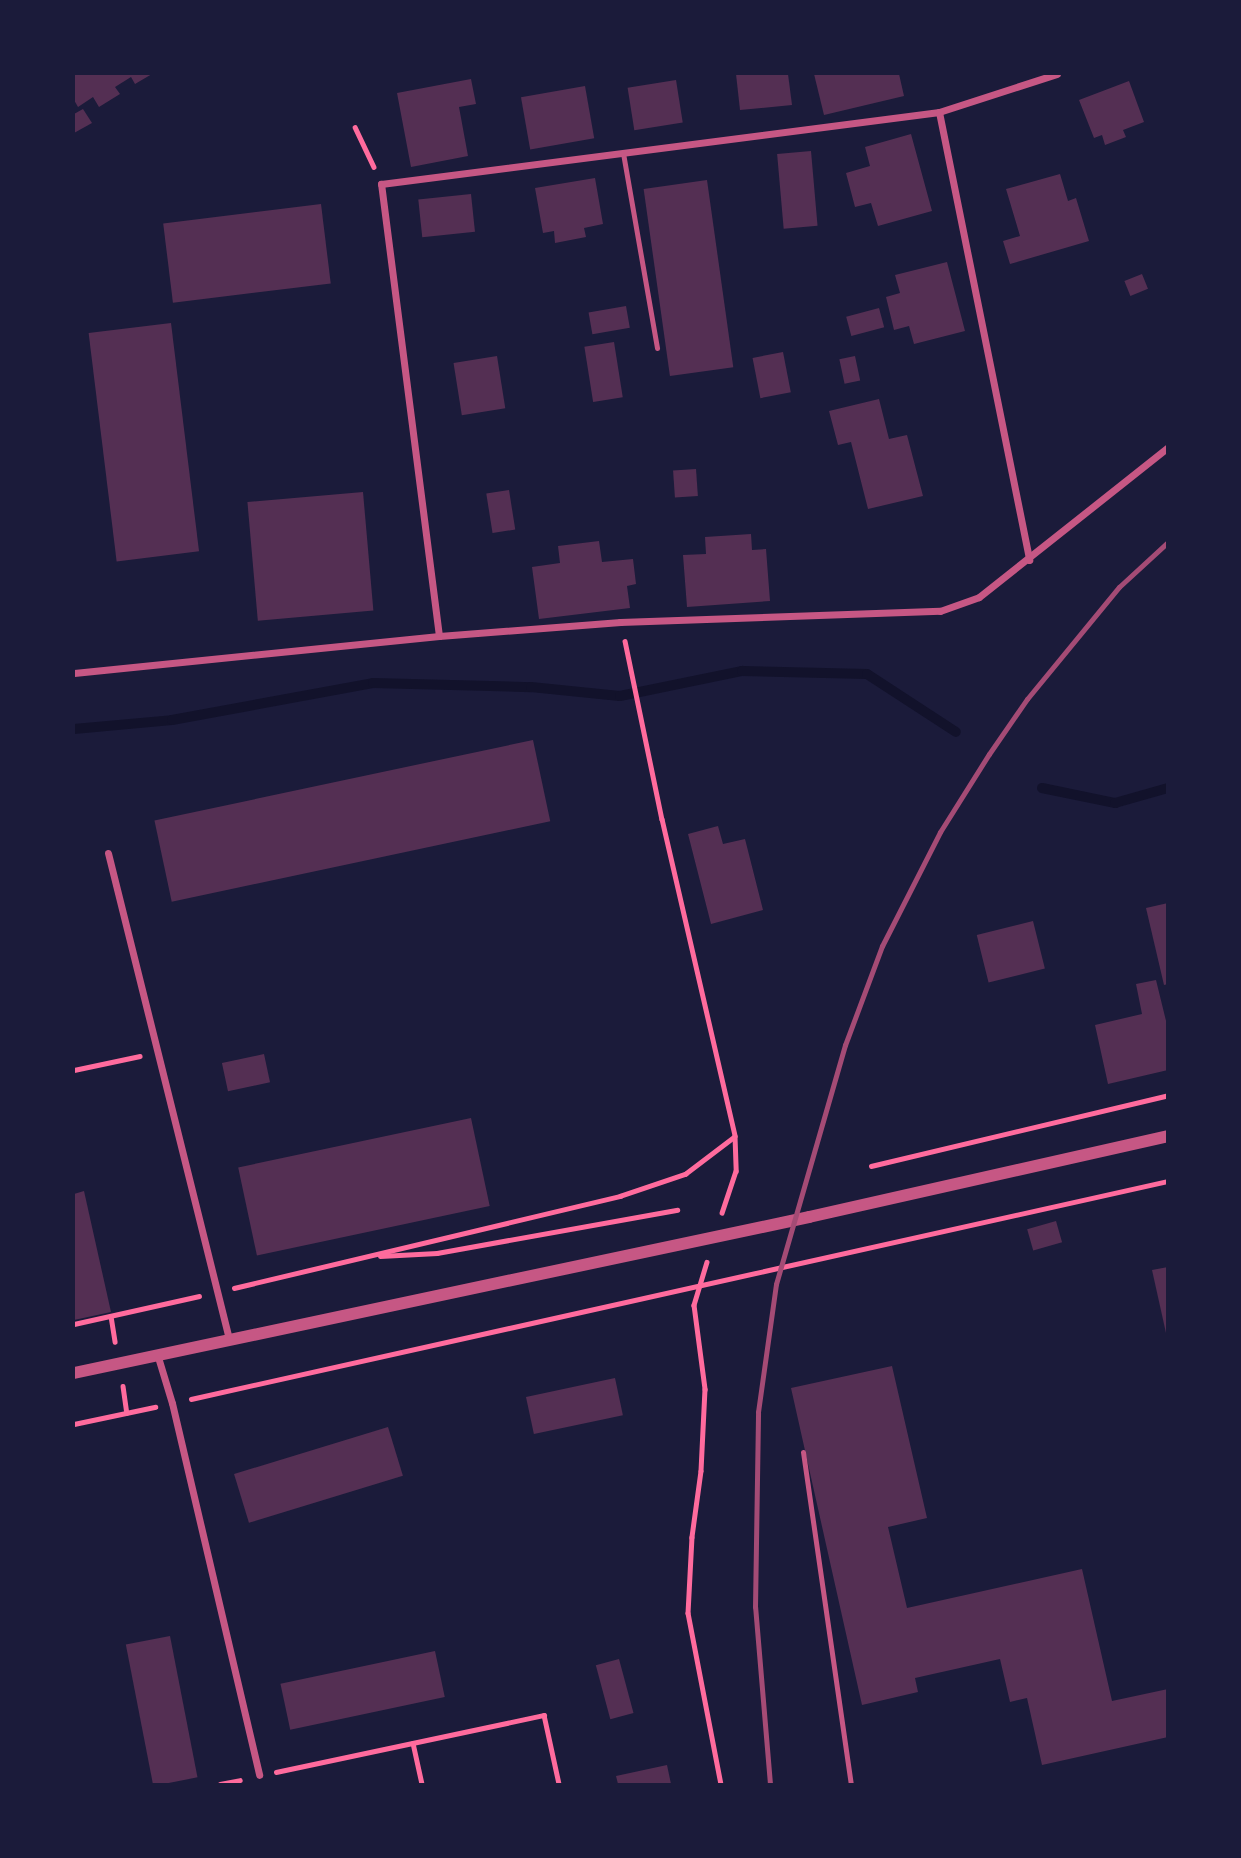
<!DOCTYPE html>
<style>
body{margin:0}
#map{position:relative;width:1241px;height:1858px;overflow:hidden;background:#1b1b3a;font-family:"DM Sans",sans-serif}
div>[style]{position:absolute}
.stream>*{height:10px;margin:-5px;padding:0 5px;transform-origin:5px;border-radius:5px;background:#12122b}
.building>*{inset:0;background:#542f53;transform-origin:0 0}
.path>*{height:4.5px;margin:-2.25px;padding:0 2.25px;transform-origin:2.25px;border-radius:2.25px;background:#ff6b9d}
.service>*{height:5px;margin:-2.5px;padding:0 2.5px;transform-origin:2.5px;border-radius:2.5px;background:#c65784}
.minor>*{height:7px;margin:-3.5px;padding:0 3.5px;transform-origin:3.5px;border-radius:3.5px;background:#c65784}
.tertiary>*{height:12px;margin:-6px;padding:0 6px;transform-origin:6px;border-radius:6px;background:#c65784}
.rail>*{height:5px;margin:-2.5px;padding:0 2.5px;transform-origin:2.5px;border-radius:2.5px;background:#a44b75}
span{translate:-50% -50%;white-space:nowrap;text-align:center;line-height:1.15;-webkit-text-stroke:7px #1b1b3a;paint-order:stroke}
.frame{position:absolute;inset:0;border:75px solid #1b1b3a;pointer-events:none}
</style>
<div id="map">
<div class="stream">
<div style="left:74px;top:729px;width:98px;rotate:-5.2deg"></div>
<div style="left:172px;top:720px;width:204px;rotate:-10.4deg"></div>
<div style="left:373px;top:683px;width:158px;rotate:1.5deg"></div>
<div style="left:531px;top:687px;width:89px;rotate:5.8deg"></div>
<div style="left:620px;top:696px;width:125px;rotate:-11.6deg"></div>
<div style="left:742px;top:671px;width:125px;rotate:1.4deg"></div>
<div style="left:867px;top:674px;width:106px;rotate:33.1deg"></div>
<div style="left:1042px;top:788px;width:75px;rotate:11.6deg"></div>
<div style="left:1115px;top:803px;width:55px;rotate:-15.8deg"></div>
</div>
<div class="building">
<div style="clip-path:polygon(74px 74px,152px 74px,135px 84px,131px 77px,115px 87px,120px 94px,99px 107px,93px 97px,78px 107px,74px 100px)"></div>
<div style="clip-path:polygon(736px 74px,788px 74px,792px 105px,740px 110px)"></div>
<div style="clip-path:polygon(814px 74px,899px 74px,904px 96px,824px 115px)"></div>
<div style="clip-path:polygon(471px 79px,476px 104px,459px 107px,468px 156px,411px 167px,397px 93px)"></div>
<div style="left:676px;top:80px;width:43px;height:49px;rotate:81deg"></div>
<div style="clip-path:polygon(1129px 81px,1144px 122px,1123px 130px,1126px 137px,1105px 145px,1102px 135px,1094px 138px,1079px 100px)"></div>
<div style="left:585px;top:86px;width:53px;height:65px;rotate:80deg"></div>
<div style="clip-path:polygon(83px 109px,92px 123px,74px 133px,74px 114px)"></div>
<div style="clip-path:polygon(911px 134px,932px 211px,878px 226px,871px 203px,855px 207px,846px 173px,870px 166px,865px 147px)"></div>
<div style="left:811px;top:151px;width:75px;height:34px;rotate:85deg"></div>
<div style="clip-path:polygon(1060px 174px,1068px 201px,1076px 198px,1089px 241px,1010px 264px,1003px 241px,1020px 236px,1006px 189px)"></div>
<div style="clip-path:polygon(595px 178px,603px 224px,584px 228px,586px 237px,555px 243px,554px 231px,543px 233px,535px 188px)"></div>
<div style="left:707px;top:180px;width:189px;height:64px;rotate:82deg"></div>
<div style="left:471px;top:194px;width:38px;height:53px;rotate:84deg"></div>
<div style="left:321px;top:204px;width:80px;height:159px;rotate:83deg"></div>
<div style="clip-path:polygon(947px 262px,965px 331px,914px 344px,909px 326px,894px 330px,886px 297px,900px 293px,895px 275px)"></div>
<div style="left:1142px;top:274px;width:16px;height:19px;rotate:68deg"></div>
<div style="left:626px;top:306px;width:22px;height:38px;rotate:80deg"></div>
<div style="left:879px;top:308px;width:20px;height:34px;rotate:75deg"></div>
<div style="left:171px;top:323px;width:230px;height:83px;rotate:83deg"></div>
<div style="left:614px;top:342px;width:56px;height:30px;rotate:81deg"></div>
<div style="left:783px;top:352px;width:41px;height:31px;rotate:79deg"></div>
<div style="left:497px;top:356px;width:53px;height:44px;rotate:81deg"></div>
<div style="left:855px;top:356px;width:25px;height:16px;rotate:78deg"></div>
<div style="clip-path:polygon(879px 399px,889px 439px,907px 435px,923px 496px,868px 509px,851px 442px,838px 445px,829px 411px)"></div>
<div style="left:696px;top:469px;width:27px;height:23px;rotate:86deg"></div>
<div style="left:509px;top:490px;width:40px;height:23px;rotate:81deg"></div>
<div style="left:363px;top:492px;width:119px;height:116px;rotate:85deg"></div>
<div style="clip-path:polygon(751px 534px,752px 550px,766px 549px,770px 601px,687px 607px,683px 555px,706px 554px,705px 537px)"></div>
<div style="clip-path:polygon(599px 541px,602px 562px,633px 559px,636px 584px,627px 586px,630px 608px,539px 619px,532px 567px,560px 563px,558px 546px)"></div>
<div style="left:533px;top:740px;width:83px;height:387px;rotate:78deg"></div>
<div style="clip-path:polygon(718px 826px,723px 844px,745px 839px,763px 910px,711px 924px,688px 834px)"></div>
<div style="clip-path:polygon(1168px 903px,1168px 984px,1164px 985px,1146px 908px)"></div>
<div style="left:1033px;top:921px;width:49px;height:58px;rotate:76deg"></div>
<div style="clip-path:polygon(1156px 980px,1168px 1029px,1168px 1070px,1108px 1084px,1095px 1025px,1142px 1014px,1136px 984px)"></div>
<div style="left:264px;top:1054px;width:29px;height:43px;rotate:78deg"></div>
<div style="left:471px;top:1118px;width:90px;height:238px;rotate:78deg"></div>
<div style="clip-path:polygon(84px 1191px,111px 1312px,74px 1320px,74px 1194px)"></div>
<div style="left:1056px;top:1221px;width:22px;height:30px;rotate:74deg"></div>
<div style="clip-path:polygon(1168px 1267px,1168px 1333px,1166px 1333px,1152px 1270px)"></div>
<div style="clip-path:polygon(892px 1366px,927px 1518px,888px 1527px,907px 1608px,1082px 1569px,1112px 1701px,1168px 1689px,1168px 1737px,1042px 1765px,1027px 1698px,1010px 1702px,1000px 1659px,915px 1678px,918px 1692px,862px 1705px,791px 1388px)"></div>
<div style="left:615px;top:1378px;width:38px;height:91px;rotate:78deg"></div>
<div style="left:388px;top:1427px;width:51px;height:161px;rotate:73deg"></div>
<div style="left:170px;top:1636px;width:144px;height:45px;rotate:79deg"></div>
<div style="left:435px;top:1651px;width:47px;height:158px;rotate:78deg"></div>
<div style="left:619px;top:1659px;width:56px;height:24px;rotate:75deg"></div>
<div style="clip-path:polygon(667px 1765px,671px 1784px,618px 1784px,616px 1776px)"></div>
</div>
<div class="path">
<div style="left:355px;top:127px;width:44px;rotate:64.6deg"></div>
<div style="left:625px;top:641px;width:182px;rotate:78.3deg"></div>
<div style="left:662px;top:819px;width:325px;rotate:77deg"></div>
<div style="left:735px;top:1136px;width:35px;rotate:88deg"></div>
<div style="left:736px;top:1171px;width:44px;rotate:108.4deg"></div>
<div style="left:74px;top:1070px;width:67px;rotate:-12deg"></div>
<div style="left:871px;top:1166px;width:305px;rotate:-13.4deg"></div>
<div style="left:380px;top:1256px;width:57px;rotate:-3deg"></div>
<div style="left:437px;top:1253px;width:244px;rotate:-10.2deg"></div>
<div style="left:707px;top:1262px;width:45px;rotate:106.8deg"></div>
<div style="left:694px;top:1305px;width:85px;rotate:82.5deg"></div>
<div style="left:705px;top:1389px;width:82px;rotate:92.8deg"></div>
<div style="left:701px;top:1471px;width:67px;rotate:97.8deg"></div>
<div style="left:692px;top:1537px;width:76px;rotate:93deg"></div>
<div style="left:688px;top:1613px;width:174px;rotate:79.1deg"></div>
<div style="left:234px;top:1288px;width:397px;rotate:-13.4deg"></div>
<div style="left:620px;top:1196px;width:69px;rotate:-18.7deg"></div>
<div style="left:685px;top:1174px;width:61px;rotate:-37.1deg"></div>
<div style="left:111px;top:1316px;width:26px;rotate:81deg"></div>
<div style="left:74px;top:1324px;width:128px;rotate:-12.6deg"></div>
<div style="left:123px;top:1386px;width:27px;rotate:82deg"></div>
<div style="left:191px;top:1399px;width:1001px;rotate:-12.58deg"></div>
<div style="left:74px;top:1424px;width:83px;rotate:-11.9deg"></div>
<div style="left:413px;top:1743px;width:42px;rotate:77.6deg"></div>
<div style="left:276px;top:1772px;width:274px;rotate:-12deg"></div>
<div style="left:544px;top:1715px;width:71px;rotate:77.7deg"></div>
<div style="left:220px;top:1784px;width:20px;rotate:-11deg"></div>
</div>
<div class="service">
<div style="left:623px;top:153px;width:198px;rotate:80.1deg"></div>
<div style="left:803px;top:1452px;width:335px;rotate:81.8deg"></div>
</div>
<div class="minor">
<div style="left:939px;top:112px;width:457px;rotate:78.6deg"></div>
<div style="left:439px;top:636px;width:456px;rotate:-97.3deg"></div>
<div style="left:381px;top:184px;width:563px;rotate:-7.35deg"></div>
<div style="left:939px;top:112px;width:124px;rotate:-17.9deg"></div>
<div style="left:74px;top:673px;width:367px;rotate:-5.8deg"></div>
<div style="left:439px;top:636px;width:182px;rotate:-4.4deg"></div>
<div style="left:620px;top:622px;width:320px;rotate:-2deg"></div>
<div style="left:940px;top:611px;width:41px;rotate:-19.7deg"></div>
<div style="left:979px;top:597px;width:241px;rotate:-38.4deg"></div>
<div style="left:108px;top:853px;width:501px;rotate:76.02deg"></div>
<div style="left:158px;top:1357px;width:48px;rotate:73.1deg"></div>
<div style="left:172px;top:1403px;width:382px;rotate:76.8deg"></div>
</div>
<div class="tertiary">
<div style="left:74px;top:1373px;width:751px;rotate:-11.98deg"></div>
<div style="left:809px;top:1217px;width:368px;rotate:-12.7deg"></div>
</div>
<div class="rail">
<div style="left:770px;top:1784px;width:178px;rotate:-94.8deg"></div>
<div style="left:755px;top:1607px;width:195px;rotate:-89.1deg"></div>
<div style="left:758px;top:1412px;width:129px;rotate:-82deg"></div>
<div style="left:776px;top:1284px;width:249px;rotate:-73.9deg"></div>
<div style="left:845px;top:1045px;width:106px;rotate:-69.5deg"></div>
<div style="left:882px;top:946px;width:128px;rotate:-63deg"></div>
<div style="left:940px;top:832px;width:92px;rotate:-57.9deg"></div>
<div style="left:989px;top:754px;width:67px;rotate:-55.4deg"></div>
<div style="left:1027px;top:699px;width:145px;rotate:-50.6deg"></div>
<div style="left:1119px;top:587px;width:67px;rotate:-42.6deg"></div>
</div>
<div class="frame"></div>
</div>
